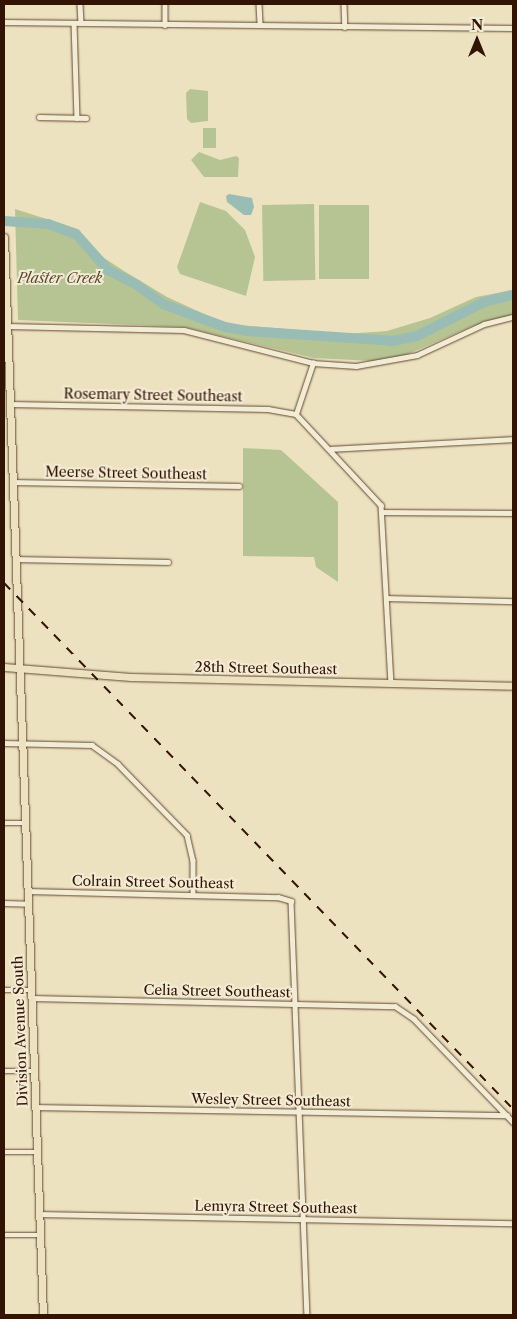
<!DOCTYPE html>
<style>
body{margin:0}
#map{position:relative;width:517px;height:1319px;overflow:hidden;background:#ede2bf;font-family:"Libre Caslon Text",serif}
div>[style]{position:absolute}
.green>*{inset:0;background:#b6c494;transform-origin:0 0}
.water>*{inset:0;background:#99bdb4}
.river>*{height:10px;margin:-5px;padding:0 5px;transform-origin:5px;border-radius:5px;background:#99bdb4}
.roads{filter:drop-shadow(0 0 1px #624733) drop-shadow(0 0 1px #624733)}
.street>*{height:4.5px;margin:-2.25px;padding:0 2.25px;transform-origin:2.25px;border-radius:2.25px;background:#f3ecd5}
.primary>*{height:7px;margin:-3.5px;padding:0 3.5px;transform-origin:3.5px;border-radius:3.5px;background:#ede2bf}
.rail>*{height:2px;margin-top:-1px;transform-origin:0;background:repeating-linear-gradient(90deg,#331304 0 9px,transparent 0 18px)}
span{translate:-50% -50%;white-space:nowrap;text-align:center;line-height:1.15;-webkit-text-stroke:4px #f3ecd5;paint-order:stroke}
.park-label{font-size:14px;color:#5a482f;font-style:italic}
.street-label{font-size:14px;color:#331304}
.frame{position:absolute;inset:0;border:5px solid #331304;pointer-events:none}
.north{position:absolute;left:452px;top:15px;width:50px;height:50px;-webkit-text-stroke:4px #f3ecd5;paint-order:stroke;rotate:0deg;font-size:14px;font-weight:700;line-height:20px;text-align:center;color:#331304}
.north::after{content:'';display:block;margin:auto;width:18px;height:22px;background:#331304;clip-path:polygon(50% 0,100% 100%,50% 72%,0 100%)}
</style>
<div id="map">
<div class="green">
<div style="clip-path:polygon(190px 89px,208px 91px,208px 121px,191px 123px,187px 119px,186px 93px)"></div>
<div style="left:203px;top:128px;width:13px;height:20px"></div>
<div style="clip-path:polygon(199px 152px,220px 160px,236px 156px,239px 158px,238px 177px,204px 177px,191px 160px)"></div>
<div style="clip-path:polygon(200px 202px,226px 211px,245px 230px,255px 257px,246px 296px,180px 274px,177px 267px)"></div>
<div style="left:314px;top:204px;width:76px;height:52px;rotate:89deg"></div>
<div style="left:319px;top:205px;width:50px;height:74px"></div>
<div style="clip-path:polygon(15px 209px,78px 229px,95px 252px,124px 271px,167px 297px,226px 324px,345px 334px,387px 331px,430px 318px,476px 297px,513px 290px,513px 315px,473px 326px,401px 357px,373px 361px,314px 358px,184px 327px,18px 320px)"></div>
<div style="clip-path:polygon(243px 448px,281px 450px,338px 502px,338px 582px,316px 567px,314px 557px,243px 556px)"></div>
</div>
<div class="water">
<div style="clip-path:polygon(229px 194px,252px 198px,254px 207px,251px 215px,244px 215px,227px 202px,226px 196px)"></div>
</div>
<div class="river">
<div style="left:4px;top:221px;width:44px;rotate:3.9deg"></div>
<div style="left:48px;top:224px;width:30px;rotate:20deg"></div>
<div style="left:76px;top:234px;width:48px;rotate:48.4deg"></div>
<div style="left:108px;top:270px;width:33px;rotate:27deg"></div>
<div style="left:137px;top:285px;width:32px;rotate:36deg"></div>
<div style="left:163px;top:304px;width:66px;rotate:20.4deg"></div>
<div style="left:225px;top:327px;width:22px;rotate:10deg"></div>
<div style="left:247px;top:331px;width:145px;rotate:3.9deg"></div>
<div style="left:392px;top:341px;width:25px;rotate:-11deg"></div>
<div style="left:417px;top:336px;width:75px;rotate:-26.9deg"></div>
<div style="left:484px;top:302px;width:30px;rotate:-14deg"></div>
</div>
<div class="roads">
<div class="street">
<div style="left:80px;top:4px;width:19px;rotate:87deg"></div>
<div style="left:165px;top:4px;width:21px;rotate:90deg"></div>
<div style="left:259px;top:4px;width:21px;rotate:87deg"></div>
<div style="left:344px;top:4px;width:23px;rotate:88deg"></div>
<div style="left:4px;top:22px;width:509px;rotate:0.68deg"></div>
<div style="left:74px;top:23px;width:95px;rotate:88.2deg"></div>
<div style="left:39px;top:117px;width:47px;rotate:1.2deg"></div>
<div style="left:7px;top:326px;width:177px;rotate:1.3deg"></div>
<div style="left:184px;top:330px;width:133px;rotate:14.3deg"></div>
<div style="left:313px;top:363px;width:43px;rotate:4deg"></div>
<div style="left:356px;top:366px;width:62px;rotate:-10.2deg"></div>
<div style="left:417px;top:355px;width:74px;rotate:-24.8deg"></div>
<div style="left:484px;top:324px;width:30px;rotate:-14deg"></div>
<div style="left:10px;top:404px;width:258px;rotate:1.1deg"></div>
<div style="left:268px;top:409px;width:28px;rotate:10deg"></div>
<div style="left:296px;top:414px;width:125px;rotate:47deg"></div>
<div style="left:381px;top:505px;width:178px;rotate:86.8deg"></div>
<div style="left:296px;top:414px;width:54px;rotate:-71.6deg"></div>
<div style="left:331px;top:449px;width:182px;rotate:-3.1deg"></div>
<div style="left:13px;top:482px;width:226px;rotate:1deg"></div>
<div style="left:382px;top:512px;width:131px;rotate:0.4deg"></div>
<div style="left:16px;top:559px;width:152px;rotate:1.1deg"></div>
<div style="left:387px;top:598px;width:126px;rotate:1.4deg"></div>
<div style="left:4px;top:743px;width:88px;rotate:1.3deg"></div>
<div style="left:92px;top:745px;width:32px;rotate:36deg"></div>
<div style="left:118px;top:764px;width:99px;rotate:45.8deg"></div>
<div style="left:187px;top:835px;width:26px;rotate:77deg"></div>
<div style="left:193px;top:860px;width:34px;rotate:90deg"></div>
<div style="left:4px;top:823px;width:21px"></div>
<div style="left:27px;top:891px;width:251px;rotate:1.4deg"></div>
<div style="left:278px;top:897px;width:14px;rotate:17deg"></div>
<div style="left:291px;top:901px;width:414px;rotate:87.8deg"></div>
<div style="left:4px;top:903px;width:24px;rotate:2deg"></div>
<div style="left:4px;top:990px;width:27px"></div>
<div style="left:31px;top:998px;width:364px;rotate:1.3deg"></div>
<div style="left:395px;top:1006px;width:23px;rotate:34deg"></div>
<div style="left:414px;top:1019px;width:143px;rotate:46.1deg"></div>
<div style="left:4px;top:1071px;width:30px"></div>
<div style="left:35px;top:1107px;width:472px;rotate:1deg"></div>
<div style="left:4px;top:1152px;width:32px"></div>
<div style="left:38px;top:1214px;width:475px;rotate:1.1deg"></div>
<div style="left:4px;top:1235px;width:35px"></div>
</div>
<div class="primary">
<div style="left:4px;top:237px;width:1079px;rotate:87.93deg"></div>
<div style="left:4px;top:667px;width:127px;rotate:4.5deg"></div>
<div style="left:131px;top:677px;width:382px;rotate:1.3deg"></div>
</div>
</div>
<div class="rail">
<div style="left:4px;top:583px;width:732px;rotate:45.94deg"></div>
</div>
<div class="park-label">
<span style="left:60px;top:278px">Plaster Creek</span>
</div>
<div class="street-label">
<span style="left:153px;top:395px;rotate:1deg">Rosemary Street Southeast</span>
<span style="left:126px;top:473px;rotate:1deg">Meerse Street Southeast</span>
<span style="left:266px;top:668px;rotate:1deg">28th Street Southeast</span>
<span style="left:153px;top:882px;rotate:1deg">Colrain Street Southeast</span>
<span style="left:217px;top:991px;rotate:1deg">Celia Street Southeast</span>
<span style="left:20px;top:1031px;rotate:-92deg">Division Avenue South</span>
<span style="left:271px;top:1100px;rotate:1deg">Wesley Street Southeast</span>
<span style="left:276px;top:1207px;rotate:1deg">Lemyra Street Southeast</span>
</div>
<div class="frame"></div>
<div class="north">N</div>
</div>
